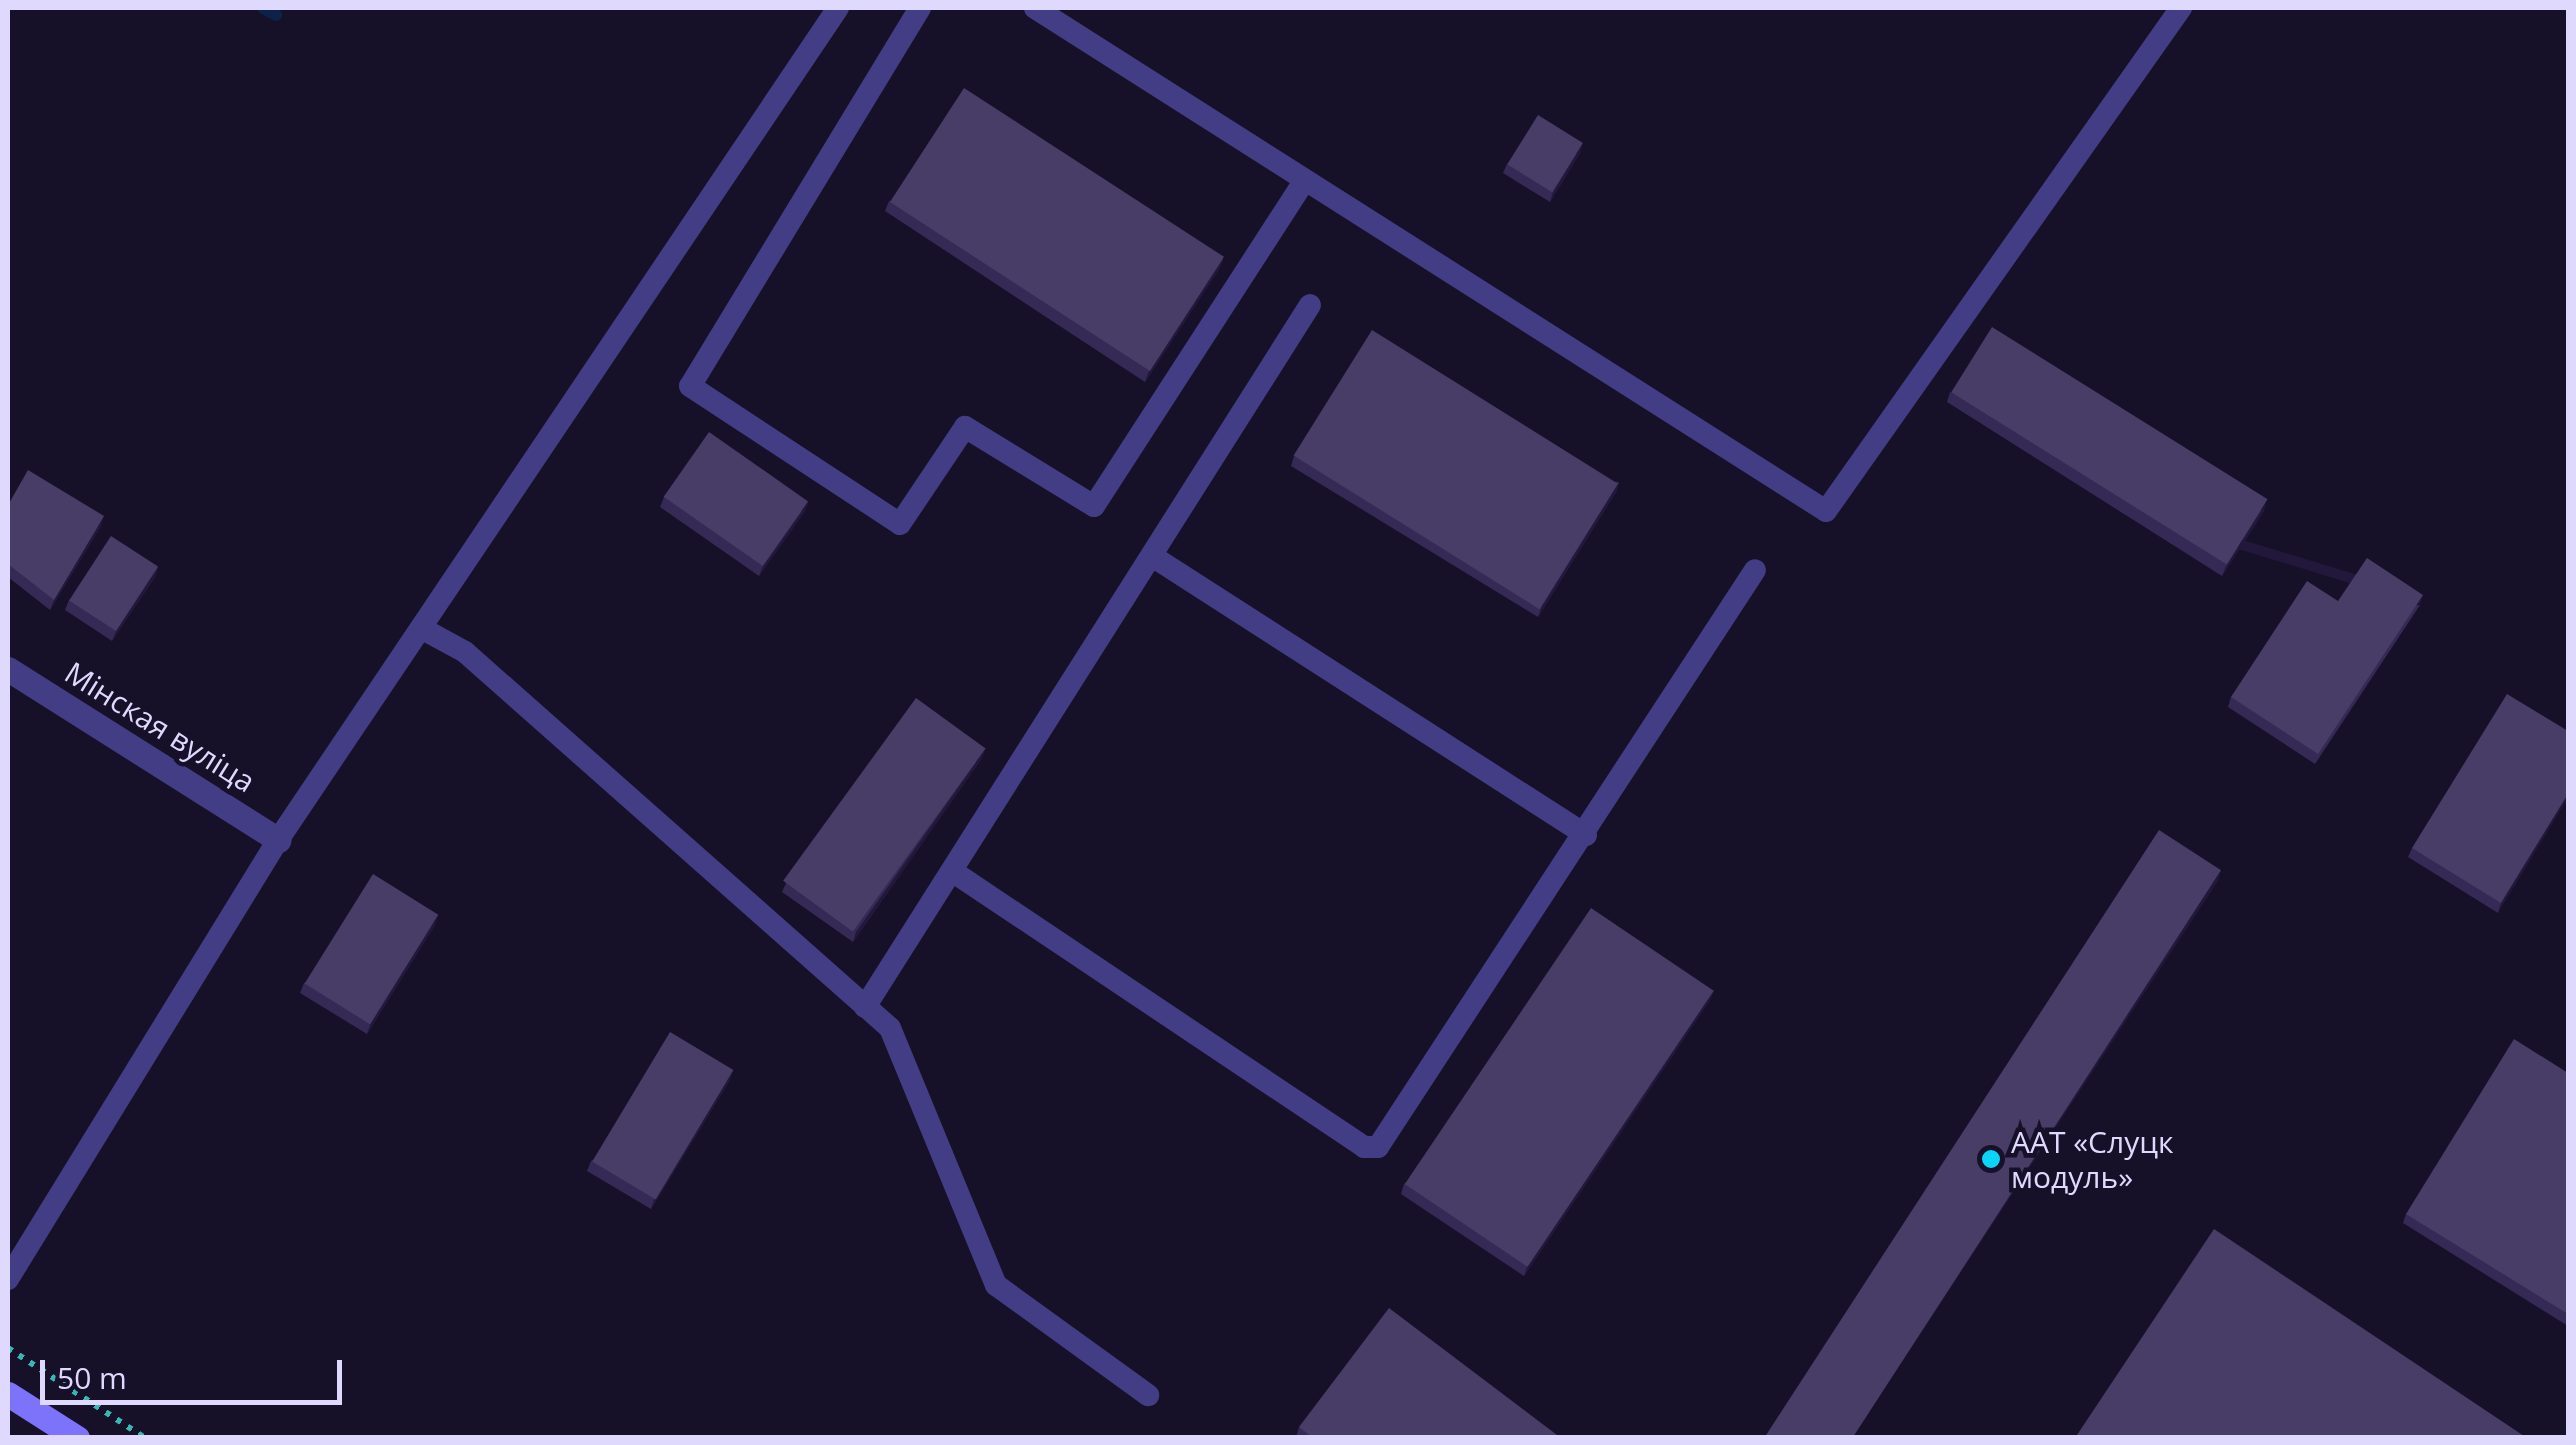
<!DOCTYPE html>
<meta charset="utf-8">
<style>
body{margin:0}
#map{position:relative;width:2576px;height:1445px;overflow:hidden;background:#161128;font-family:"Open Sans",sans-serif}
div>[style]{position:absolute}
.stream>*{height:12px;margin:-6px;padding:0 6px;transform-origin:6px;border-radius:6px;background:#0e2149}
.path>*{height:6px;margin-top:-3px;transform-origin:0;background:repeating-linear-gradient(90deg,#34b7b5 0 5px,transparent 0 13px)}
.service>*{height:22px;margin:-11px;padding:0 11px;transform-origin:11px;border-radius:11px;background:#433d85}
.minor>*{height:25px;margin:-12.5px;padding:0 12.5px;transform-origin:12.5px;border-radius:12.5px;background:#433d85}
.secondary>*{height:25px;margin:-12.5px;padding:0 12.5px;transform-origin:12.5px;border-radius:12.5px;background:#7d73fa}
.wall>*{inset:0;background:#352a55}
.shaded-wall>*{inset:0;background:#21183b;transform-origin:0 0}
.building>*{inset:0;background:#473d67;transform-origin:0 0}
.dots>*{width:28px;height:28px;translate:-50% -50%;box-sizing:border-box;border:5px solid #161128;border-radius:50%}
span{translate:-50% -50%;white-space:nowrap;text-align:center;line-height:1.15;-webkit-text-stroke:9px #161128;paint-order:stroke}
.street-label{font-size:30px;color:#dfd9fe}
.poi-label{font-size:30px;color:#dfd9fe}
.left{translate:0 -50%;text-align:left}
.frame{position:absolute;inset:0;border:10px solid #dfd9fe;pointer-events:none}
.scale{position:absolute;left:40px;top:1360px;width:302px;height:45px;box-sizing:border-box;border:5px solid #dfd9fe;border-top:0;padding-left:12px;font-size:30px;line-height:35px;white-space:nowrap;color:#dfd9fe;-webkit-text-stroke:8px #161128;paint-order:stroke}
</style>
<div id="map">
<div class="stream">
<div style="left:263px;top:8px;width:15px;rotate:28deg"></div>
</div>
<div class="path">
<div style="left:8px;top:1348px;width:164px;rotate:33.3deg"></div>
</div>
<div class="service">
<div style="left:920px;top:8px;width:442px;rotate:121.3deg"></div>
<div style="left:690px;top:386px;width:251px;rotate:33.3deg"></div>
<div style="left:900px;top:524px;width:117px;rotate:-56.2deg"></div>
<div style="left:965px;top:427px;width:151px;rotate:31.5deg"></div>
<div style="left:1094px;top:506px;width:388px;rotate:-57.1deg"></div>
<div style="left:1035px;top:8px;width:937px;rotate:32.45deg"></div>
<div style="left:1826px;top:511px;width:616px;rotate:-54.79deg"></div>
<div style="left:1152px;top:556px;width:516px;rotate:32.74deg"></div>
<div style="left:421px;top:628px;width:50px;rotate:28.6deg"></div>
<div style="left:465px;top:652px;width:567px;rotate:41.5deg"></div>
<div style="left:890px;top:1028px;width:278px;rotate:67.6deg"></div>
<div style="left:996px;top:1285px;width:188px;rotate:35.9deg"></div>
<div style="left:952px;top:871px;width:496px;rotate:33.8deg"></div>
<div style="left:1364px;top:1147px;width:14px"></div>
<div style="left:1378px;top:1147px;width:689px;rotate:-56.84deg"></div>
<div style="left:865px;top:1007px;width:831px;rotate:-57.63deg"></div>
<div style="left:8px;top:1279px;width:515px;rotate:-58.41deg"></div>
<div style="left:278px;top:840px;width:1003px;rotate:-56.06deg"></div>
</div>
<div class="minor">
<div style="left:8px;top:669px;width:320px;rotate:32.3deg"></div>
</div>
<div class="secondary">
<div style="left:8px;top:1394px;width:82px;rotate:32.5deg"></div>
</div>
<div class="wall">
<div style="clip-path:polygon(1580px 153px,1550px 202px,1503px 173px,1507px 164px)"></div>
<div style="clip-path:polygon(889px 201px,1223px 259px,1219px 269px,1145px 382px,885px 211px)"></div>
<div style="clip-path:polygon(1950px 392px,2264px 511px,2222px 576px,1947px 402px)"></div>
<div style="clip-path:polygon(1294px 456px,1619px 482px,1616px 492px,1538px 617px,1291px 466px)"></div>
<div style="clip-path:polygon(664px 497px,805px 511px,759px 576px,660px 507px)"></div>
<div style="clip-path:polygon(8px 505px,101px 526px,50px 610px,8px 577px)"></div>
<div style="clip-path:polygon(158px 567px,155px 577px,112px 641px,65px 610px,69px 600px)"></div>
<div style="clip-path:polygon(2338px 601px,2420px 605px,2315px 764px,2228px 707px,2231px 697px)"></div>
<div style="clip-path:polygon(2568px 731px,2498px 913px,2408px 857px,2412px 848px)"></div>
<div style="clip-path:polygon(982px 758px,853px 942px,782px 892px,786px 883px)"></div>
<div style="clip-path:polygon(435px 925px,367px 1034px,300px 993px,304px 983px)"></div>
<div style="clip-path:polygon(1714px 990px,1710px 1000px,1524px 1276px,1401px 1194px,1404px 1184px)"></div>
<div style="clip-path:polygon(2568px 1073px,2568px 1326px,2403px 1223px,2406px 1214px)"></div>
<div style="clip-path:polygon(730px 1080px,651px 1209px,587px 1171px,591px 1161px)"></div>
<div style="clip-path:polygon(1299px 1427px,1561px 1438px,1296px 1437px)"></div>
</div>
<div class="shaded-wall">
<div style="clip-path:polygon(1583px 143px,1580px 153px,1550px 202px,1553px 192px)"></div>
<div style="clip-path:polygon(1223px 259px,1219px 269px,1145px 382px,1148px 373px)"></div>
<div style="clip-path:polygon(1619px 482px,1616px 492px,1538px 617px,1541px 608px)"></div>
<div style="clip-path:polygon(809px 501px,805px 511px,759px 576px,763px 566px)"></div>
<div style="clip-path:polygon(2267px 501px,2264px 511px,2222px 576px,2226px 566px)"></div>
<div style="clip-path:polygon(104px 516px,101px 526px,50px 610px,54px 600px)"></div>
<div style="clip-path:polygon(158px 567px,155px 577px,112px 641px,116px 631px)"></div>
<div style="left:2423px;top:595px;width:10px;height:191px;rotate:107deg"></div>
<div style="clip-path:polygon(986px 748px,982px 758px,853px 942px,856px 932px)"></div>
<div style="clip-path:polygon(2568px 794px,2568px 798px,2498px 913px,2501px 903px)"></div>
<div style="clip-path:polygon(2221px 871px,2218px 881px,1852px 1438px,1849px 1438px)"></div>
<div style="clip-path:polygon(438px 915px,435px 925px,367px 1034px,370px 1025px)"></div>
<div style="clip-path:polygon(1714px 990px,1710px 1000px,1524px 1276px,1527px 1267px)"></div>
<div style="clip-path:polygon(733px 1070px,730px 1080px,651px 1209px,654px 1200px)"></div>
</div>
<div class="building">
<div style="left:964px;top:88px;width:310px;height:136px;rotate:33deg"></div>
<div style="left:1538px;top:115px;width:53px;height:58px;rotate:32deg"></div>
<div style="left:1992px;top:327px;width:325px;height:77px;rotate:32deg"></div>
<div style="left:1372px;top:330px;width:290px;height:148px;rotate:32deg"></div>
<div style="left:709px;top:432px;width:121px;height:79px;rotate:35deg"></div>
<div style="clip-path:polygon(28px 470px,104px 516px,54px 600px,8px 564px,8px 505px)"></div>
<div style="left:111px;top:536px;width:56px;height:77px;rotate:33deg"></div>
<div style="clip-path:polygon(2367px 558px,2423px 595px,2318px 754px,2231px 697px,2307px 581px,2338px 601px)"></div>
<div style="clip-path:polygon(2507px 694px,2568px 731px,2568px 794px,2501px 903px,2412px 848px)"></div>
<div style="left:916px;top:698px;width:86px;height:226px;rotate:36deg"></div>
<div style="left:2159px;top:830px;width:74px;height:727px;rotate:33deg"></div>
<div style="left:373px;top:874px;width:77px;height:129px;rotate:32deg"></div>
<div style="left:1591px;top:908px;width:148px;height:333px;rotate:34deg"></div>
<div style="left:670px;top:1032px;width:74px;height:151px;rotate:31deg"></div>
<div style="clip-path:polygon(2514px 1039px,2568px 1073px,2568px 1314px,2406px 1214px)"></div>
<div style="clip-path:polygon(2214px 1229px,2527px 1438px,2075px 1438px)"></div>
<div style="clip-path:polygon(1389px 1308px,1561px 1438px,1313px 1438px,1299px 1427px)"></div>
</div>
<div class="dots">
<div style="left:1991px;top:1159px;background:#0bd5f7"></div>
</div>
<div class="street-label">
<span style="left:160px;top:727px;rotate:32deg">Мінская вуліца</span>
</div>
<div class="poi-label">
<span class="left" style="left:2011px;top:1159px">ААТ «Слуцк<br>модуль»</span>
</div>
<div class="frame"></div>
<div class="scale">50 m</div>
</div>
